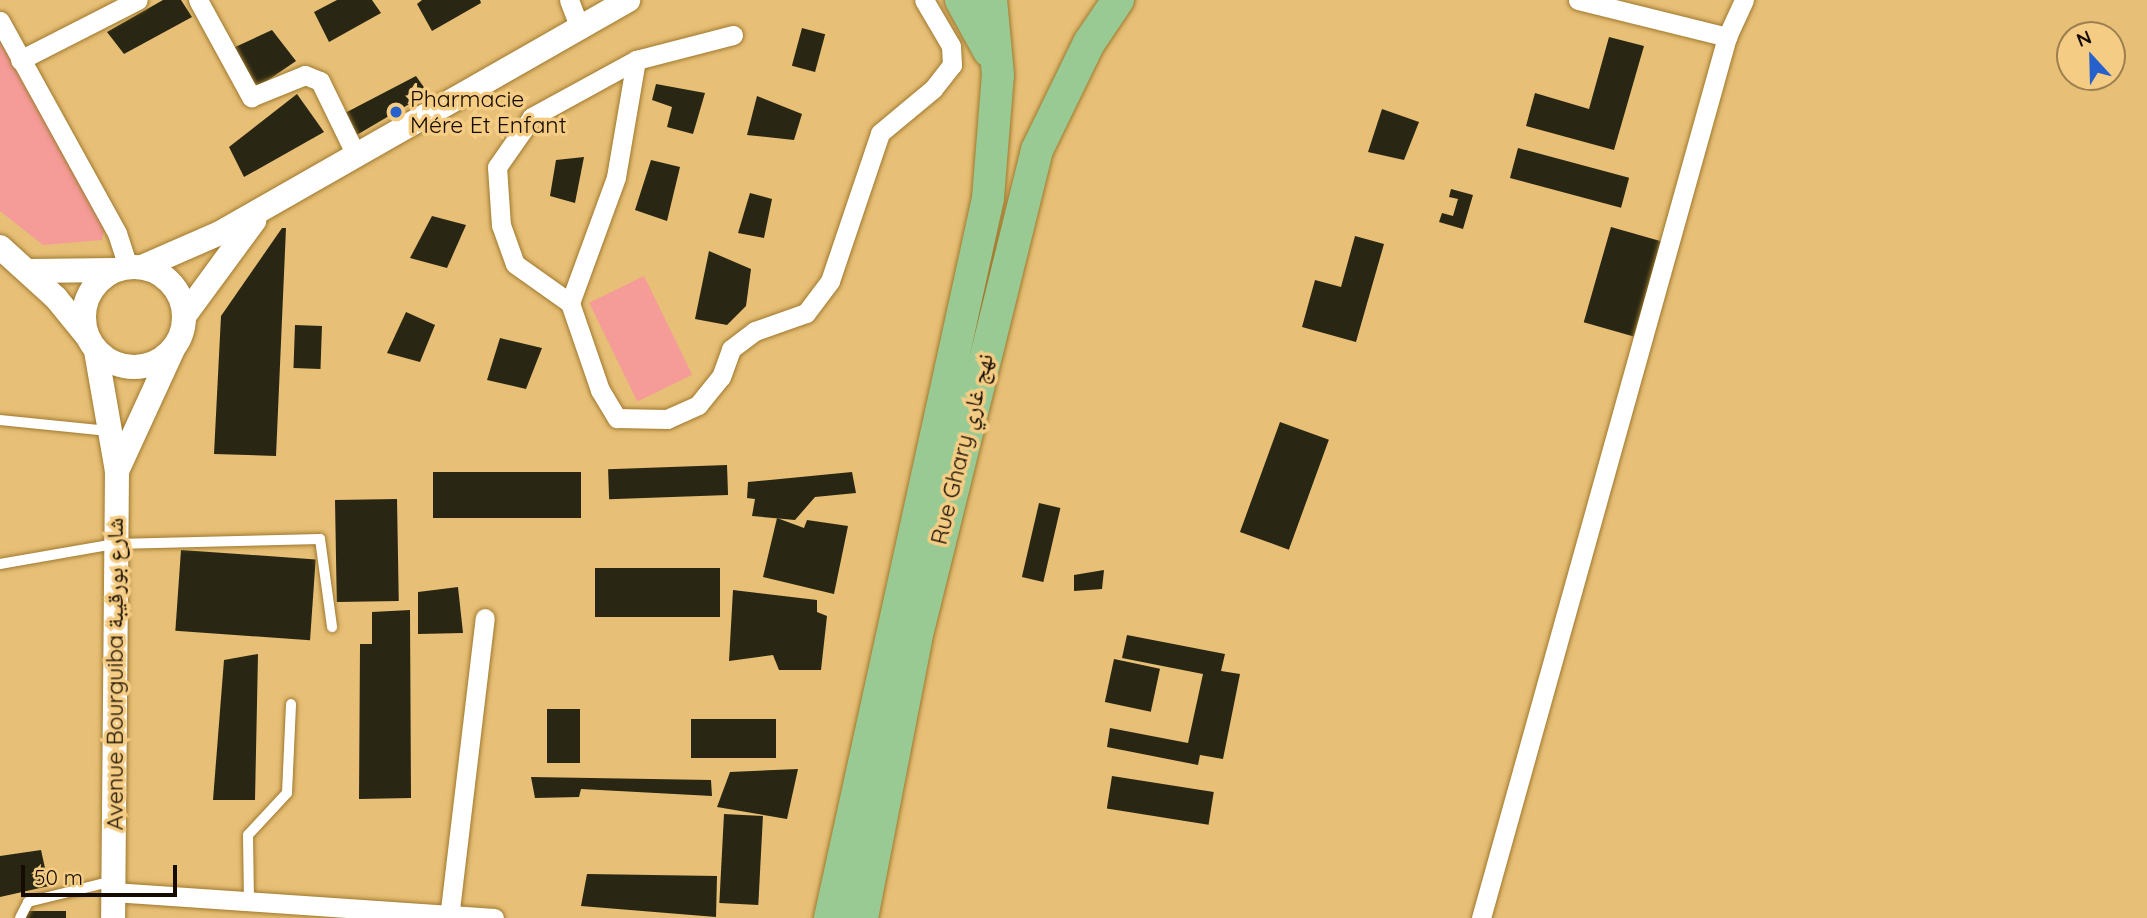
<!DOCTYPE html>
<meta charset="utf-8">
<style>
body{margin:0}
#map{position:relative;width:2147px;height:918px;overflow:hidden;background:#e7bf76;font-family:Quicksand,"Noto Naskh Arabic",sans-serif}
div>[style]{position:absolute}
.green>*{inset:0;background:#f59b98;transform-origin:0 0}
.building>*{inset:0;background:#292714;transform-origin:0 0}
.roads{filter:drop-shadow(0 0 2px #9e792e) drop-shadow(0 0 2px #9e792e)}
.service>*{height:10px;margin:-5px;padding:0 5px;transform-origin:5px;border-radius:5px;background:#fff}
.minor>*{height:19px;margin:-9.5px;padding:0 9.5px;transform-origin:9.5px;border-radius:9.5px;background:#fff}
.tertiary>*{height:24px;margin:-12px;padding:0 12px;transform-origin:12px;border-radius:12px;background:#fff}
.tertiary>.ring{margin:-12px;padding:0;box-sizing:content-box;background:none;border:24px solid #fff;border-radius:50%}
.trunk>*{height:32px;margin:-16px;padding:0 16px;transform-origin:16px;border-radius:16px;background:#9aca93}
.dots>*{width:19px;height:19px;translate:-50% -50%;box-sizing:border-box;border:4px solid #f4cc83;border-radius:50%}
span{translate:-50% -50%;white-space:nowrap;text-align:center;line-height:1.15;-webkit-text-stroke:7px #f4cc83;paint-order:stroke}
.poi-label{font-size:23px;color:#160b00}
.left{translate:0 -50%;text-align:left}
.street-label{font-size:23px;color:#160b00}
.north{position:absolute;left:2056px;top:21px;width:70px;height:70px;box-sizing:border-box;background:#f4cc83;border:2px solid #9b7f4f;border-radius:50%;rotate:338deg;font-size:19px;font-weight:700;line-height:28px;text-align:center;color:#160b00}
.north::after{content:'';display:block;margin:auto;width:24px;height:32px;background:#2660cd;clip-path:polygon(50% 0,100% 100%,50% 72%,0 100%)}
.scale{position:absolute;left:21px;top:865px;width:156px;height:32px;box-sizing:border-box;border:4px solid #160b00;border-top:0;padding-left:9px;font-size:21px;line-height:24px;white-space:nowrap;color:#160b00;-webkit-text-stroke:5px #f4cc83;paint-order:stroke}
</style>
<div id="map">
<div class="green">
<div style="clip-path:polygon(0 42px,106px 222px,102px 240px,43px 245px,0 211px)"></div>
<div style="left:644px;top:276px;width:110px;height:61px;rotate:64deg"></div>
</div>
<div class="building">
<div style="clip-path:polygon(163px 0,181px 0,192px 17px,124px 54px,107px 32px)"></div>
<div style="clip-path:polygon(337px 0,372px 0,381px 13px,329px 42px,314px 12px)"></div>
<div style="clip-path:polygon(422px 0,480px 0,481px 3px,432px 31px,417px 4px)"></div>
<div style="left:802px;top:28px;width:24px;height:39px;rotate:15deg"></div>
<div style="clip-path:polygon(272px 30px,296px 61px,255px 89px,233px 48px)"></div>
<div style="clip-path:polygon(1609px 37px,1644px 46px,1614px 150px,1526px 126px,1535px 93px,1589px 109px)"></div>
<div style="clip-path:polygon(416px 76px,428px 93px,355px 136px,345px 113px)"></div>
<div style="clip-path:polygon(656px 84px,705px 93px,693px 134px,667px 127px,672px 107px,652px 100px)"></div>
<div style="clip-path:polygon(297px 94px,324px 132px,244px 177px,229px 147px)"></div>
<div style="clip-path:polygon(757px 96px,802px 114px,794px 140px,747px 135px)"></div>
<div style="clip-path:polygon(1382px 109px,1419px 122px,1404px 160px,1368px 152px)"></div>
<div style="left:1518px;top:148px;width:115px;height:31px;rotate:15deg"></div>
<div style="clip-path:polygon(584px 157px,575px 203px,550px 196px,556px 160px)"></div>
<div style="clip-path:polygon(651px 160px,680px 167px,667px 221px,635px 210px)"></div>
<div style="clip-path:polygon(1451px 189px,1473px 195px,1463px 229px,1439px 222px,1442px 213px,1453px 216px,1458px 199px,1449px 197px)"></div>
<div style="clip-path:polygon(750px 193px,772px 199px,764px 238px,738px 233px)"></div>
<div style="clip-path:polygon(432px 216px,466px 225px,447px 268px,410px 258px)"></div>
<div style="left:1611px;top:227px;width:52px;height:99px;rotate:16deg"></div>
<div style="clip-path:polygon(282px 228px,286px 228px,276px 456px,214px 454px,221px 316px)"></div>
<div style="clip-path:polygon(1355px 236px,1384px 244px,1356px 342px,1302px 327px,1315px 280px,1341px 287px)"></div>
<div style="clip-path:polygon(709px 251px,751px 269px,746px 306px,727px 325px,695px 319px)"></div>
<div style="clip-path:polygon(406px 312px,435px 325px,420px 362px,387px 353px)"></div>
<div style="left:295px;top:325px;width:27px;height:43px;rotate:2deg"></div>
<div style="clip-path:polygon(500px 338px,542px 348px,526px 389px,487px 380px)"></div>
<div style="left:1280px;top:422px;width:52px;height:117px;rotate:20deg"></div>
<div style="left:727px;top:465px;width:30px;height:119px;rotate:88deg"></div>
<div style="left:433px;top:472px;width:148px;height:46px"></div>
<div style="clip-path:polygon(852px 472px,856px 493px,815px 497px,795px 520px,752px 516px,755px 499px,747px 498px,748px 482px)"></div>
<div style="left:397px;top:499px;width:102px;height:62px;rotate:89deg"></div>
<div style="left:1039px;top:503px;width:22px;height:76px;rotate:13deg"></div>
<div style="clip-path:polygon(777px 518px,804px 528px,807px 520px,848px 526px,834px 594px,763px 577px)"></div>
<div style="left:181px;top:550px;width:135px;height:81px;rotate:4deg"></div>
<div style="left:720px;top:568px;width:49px;height:125px;rotate:90deg"></div>
<div style="clip-path:polygon(1104px 570px,1102px 589px,1074px 591px,1074px 575px)"></div>
<div style="clip-path:polygon(458px 587px,463px 633px,418px 634px,418px 592px)"></div>
<div style="clip-path:polygon(733px 590px,817px 600px,817px 612px,827px 616px,821px 670px,779px 670px,773px 655px,729px 661px)"></div>
<div style="clip-path:polygon(410px 610px,411px 798px,359px 799px,360px 644px,372px 644px,372px 612px)"></div>
<div style="clip-path:polygon(1127px 635px,1225px 654px,1221px 671px,1240px 674px,1223px 759px,1200px 755px,1198px 765px,1107px 747px,1110px 728px,1188px 743px,1203px 674px,1122px 658px)"></div>
<div style="clip-path:polygon(258px 654px,255px 800px,213px 800px,224px 660px)"></div>
<div style="left:1114px;top:659px;width:47px;height:44px;rotate:12deg"></div>
<div style="left:580px;top:709px;width:54px;height:33px;rotate:90deg"></div>
<div style="left:691px;top:719px;width:85px;height:39px"></div>
<div style="clip-path:polygon(798px 769px,787px 819px,717px 807px,730px 772px)"></div>
<div style="left:1112px;top:776px;width:103px;height:33px;rotate:9deg"></div>
<div style="clip-path:polygon(531px 777px,711px 780px,712px 796px,581px 789px,579px 797px,535px 798px)"></div>
<div style="left:724px;top:814px;width:39px;height:89px;rotate:3deg"></div>
<div style="clip-path:polygon(41px 850px,49px 886px,0 897px,0 856px)"></div>
<div style="clip-path:polygon(587px 874px,717px 876px,716px 917px,581px 906px)"></div>
<div style="left:25px;top:911px;width:41px;height:7px"></div>
</div>
<div class="roads">
<div class="service">
<div style="left:0;top:420px;width:109px;rotate:5.8deg"></div>
<div style="left:0;top:564px;width:117px;rotate:-9.9deg"></div>
<div style="left:115px;top:544px;width:205px;rotate:-1.4deg"></div>
<div style="left:320px;top:539px;width:89px;rotate:82.2deg"></div>
<div style="left:249px;top:900px;width:65px;rotate:-90.9deg"></div>
<div style="left:248px;top:835px;width:57px;rotate:-47.1deg"></div>
<div style="left:287px;top:793px;width:89px;rotate:-87.4deg"></div>
<div style="left:20px;top:918px;width:18px;rotate:-63deg"></div>
<div style="left:28px;top:902px;width:88px;rotate:-13.9deg"></div>
</div>
<div class="minor">
<div style="left:198px;top:0;width:111px;rotate:61.3deg"></div>
<div style="left:251px;top:97px;width:58px;rotate:-22.2deg"></div>
<div style="left:305px;top:75px;width:16px;rotate:22deg"></div>
<div style="left:320px;top:81px;width:82px;rotate:64.1deg"></div>
<div style="left:569px;top:0;width:31px;rotate:69deg"></div>
<div style="left:1578px;top:0;width:154px;rotate:13.9deg"></div>
<div style="left:0;top:21px;width:242px;rotate:61.1deg"></div>
<div style="left:117px;top:233px;width:36px;rotate:72deg"></div>
<div style="left:733px;top:35px;width:100px;rotate:165.5deg"></div>
<div style="left:636px;top:60px;width:119px;rotate:151.3deg"></div>
<div style="left:532px;top:117px;width:61px;rotate:125deg"></div>
<div style="left:497px;top:167px;width:58px;rotate:86.1deg"></div>
<div style="left:501px;top:225px;width:41px;rotate:70.3deg"></div>
<div style="left:515px;top:264px;width:67px;rotate:35.3deg"></div>
<div style="left:570px;top:303px;width:92px;rotate:71deg"></div>
<div style="left:600px;top:390px;width:33px;rotate:59deg"></div>
<div style="left:617px;top:418px;width:50px;rotate:1.1deg"></div>
<div style="left:667px;top:419px;width:34px;rotate:-24deg"></div>
<div style="left:698px;top:405px;width:36px;rotate:-51deg"></div>
<div style="left:721px;top:377px;width:30px;rotate:-70deg"></div>
<div style="left:731px;top:349px;width:30px;rotate:-37deg"></div>
<div style="left:755px;top:331px;width:54px;rotate:-19.4deg"></div>
<div style="left:806px;top:313px;width:40px;rotate:-53deg"></div>
<div style="left:830px;top:281px;width:156px;rotate:-71.3deg"></div>
<div style="left:880px;top:133px;width:69px;rotate:-39.7deg"></div>
<div style="left:933px;top:89px;width:31px;rotate:-52deg"></div>
<div style="left:952px;top:65px;width:19px;rotate:-93deg"></div>
<div style="left:951px;top:46px;width:53px;rotate:-120.4deg"></div>
<div style="left:20px;top:60px;width:132px;rotate:-27deg"></div>
<div style="left:570px;top:303px;width:134px;rotate:-69.9deg"></div>
<div style="left:616px;top:177px;width:119px;rotate:-80.3deg"></div>
<div style="left:113px;top:892px;width:382px;rotate:3.9deg"></div>
<div style="left:449px;top:918px;width:302px;rotate:-83.2deg"></div>
<div style="left:1481px;top:918px;width:915px;rotate:-74.4deg"></div>
<div style="left:1727px;top:37px;width:41px;rotate:-65.3deg"></div>
</div>
<div class="tertiary">
<div style="left:0;top:247px;width:76px;rotate:42.3deg"></div>
<div style="left:56px;top:298px;width:49px;rotate:50.8deg"></div>
<div class="ring" style="left:84px;top:267px;width:76px;height:76px"></div>
<div style="left:142px;top:267px;width:85px;rotate:-23.6deg"></div>
<div style="left:220px;top:233px;width:470px;rotate:-29.7deg"></div>
<div style="left:29px;top:271px;width:85px;rotate:-0.7deg"></div>
<div style="left:185px;top:315px;width:117px;rotate:-53.7deg"></div>
<div style="left:96px;top:351px;width:122px;rotate:80.1deg"></div>
<div style="left:117px;top:471px;width:447px;rotate:90.5deg"></div>
<div style="left:117px;top:471px;width:134px;rotate:-65.3deg"></div>
</div>
<div class="trunk">
<div style="left:961px;top:0;width:58px;rotate:61.2deg"></div>
<div style="left:830px;top:918px;width:737px;rotate:-77.62deg"></div>
<div style="left:988px;top:198px;width:123px;rotate:-85.4deg"></div>
<div style="left:998px;top:75px;width:75px;rotate:-95.3deg"></div>
<div style="left:862px;top:918px;width:284px;rotate:-79deg"></div>
<div style="left:916px;top:639px;width:504px;rotate:-76.1deg"></div>
<div style="left:1037px;top:150px;width:119px;rotate:-64.1deg"></div>
<div style="left:1089px;top:43px;width:52px;rotate:-56deg"></div>
</div>
</div>
<div class="dots">
<div style="left:396px;top:112px;background:#2660cd"></div>
</div>
<div class="poi-label">
<span class="left" style="left:410px;top:112px">Pharmacie<br>Mére Et Enfant</span>
</div>
<div class="street-label">
<span style="left:962px;top:449px;rotate:-76deg">Rue Ghary نهج غاري</span>
<span style="left:115px;top:674px;rotate:-90deg">Avenue Bourguiba شارع بورقيبة</span>
</div>
<div class="north">N</div>
<div class="scale">50 m</div>
</div>
